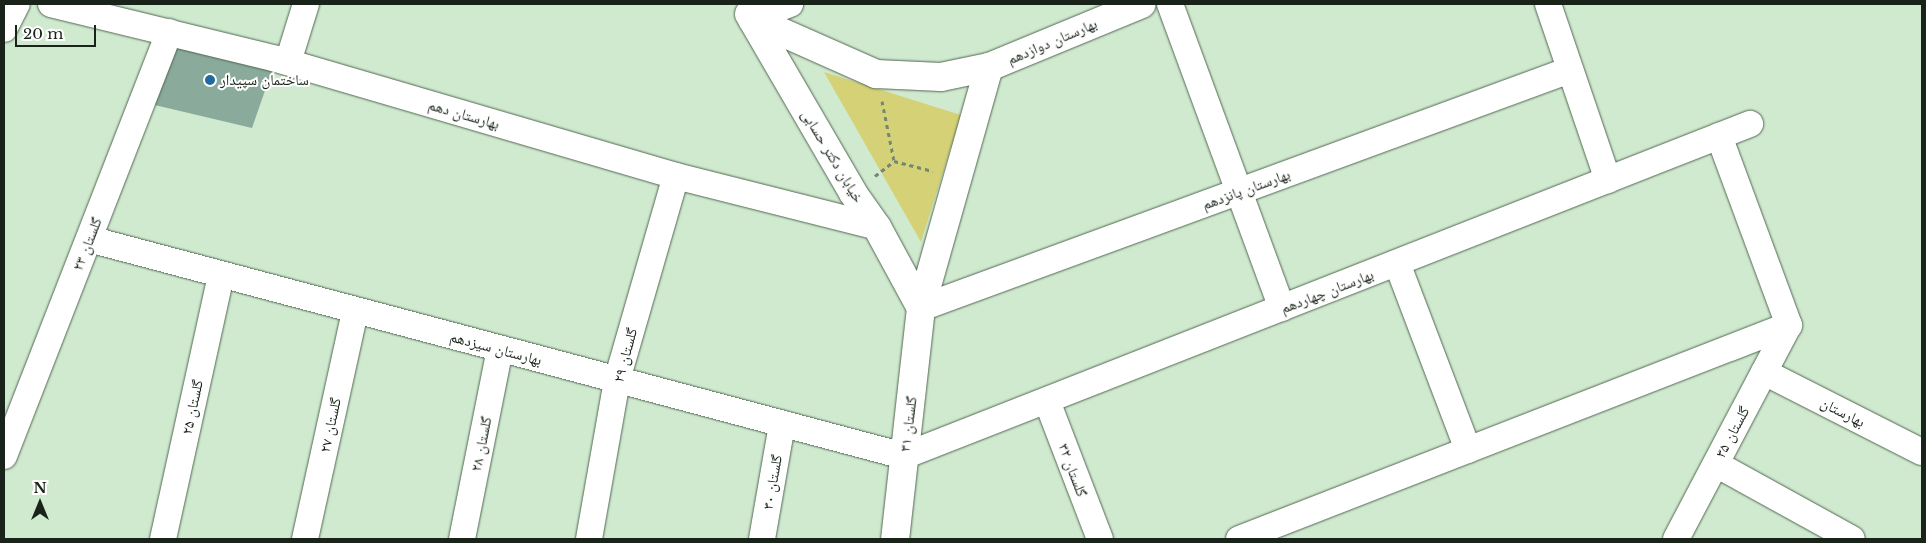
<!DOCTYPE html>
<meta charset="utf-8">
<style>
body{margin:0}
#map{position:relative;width:1926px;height:543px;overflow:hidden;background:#d0ead0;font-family:"Libre Baskerville","Noto Naskh Arabic",serif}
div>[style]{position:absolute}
.green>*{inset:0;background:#d5d176}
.building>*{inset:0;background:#8aab9c}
.path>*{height:3px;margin-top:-1.5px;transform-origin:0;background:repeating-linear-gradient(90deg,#748674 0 4px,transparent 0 8px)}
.roads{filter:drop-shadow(0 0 1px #516751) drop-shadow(0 0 1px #516751)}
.minor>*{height:26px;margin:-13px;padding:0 13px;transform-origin:13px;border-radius:13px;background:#fff}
.tertiary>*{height:28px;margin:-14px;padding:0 14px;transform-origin:14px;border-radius:14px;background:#fff}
.dots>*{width:14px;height:14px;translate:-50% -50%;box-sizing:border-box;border:2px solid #fff;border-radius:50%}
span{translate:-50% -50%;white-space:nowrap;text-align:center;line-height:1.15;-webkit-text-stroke:4px #fff;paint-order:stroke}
.street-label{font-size:15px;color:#192319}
.poi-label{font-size:15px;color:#192319}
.left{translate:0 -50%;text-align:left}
.frame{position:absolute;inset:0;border:5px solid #192319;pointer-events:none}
.north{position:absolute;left:15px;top:478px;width:50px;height:50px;-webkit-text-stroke:4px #fff;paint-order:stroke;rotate:0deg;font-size:14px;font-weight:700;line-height:20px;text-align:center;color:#192319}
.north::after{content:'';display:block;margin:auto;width:18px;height:22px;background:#192319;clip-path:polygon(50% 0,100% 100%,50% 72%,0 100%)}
.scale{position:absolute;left:15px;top:25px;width:81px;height:22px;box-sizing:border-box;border:2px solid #192319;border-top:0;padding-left:6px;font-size:15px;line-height:18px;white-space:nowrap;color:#192319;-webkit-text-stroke:4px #fff;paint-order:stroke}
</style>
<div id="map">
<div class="green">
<div style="clip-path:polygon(824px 72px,961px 115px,921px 242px)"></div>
</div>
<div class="building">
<div style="clip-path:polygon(169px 32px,276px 59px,252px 128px,142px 102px)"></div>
</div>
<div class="path">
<div style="left:882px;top:101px;width:61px;rotate:78.7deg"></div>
<div style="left:894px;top:161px;width:40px;rotate:14.4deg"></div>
<div style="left:875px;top:176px;width:24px;rotate:-38deg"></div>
</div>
<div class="roads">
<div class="minor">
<div style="left:51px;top:4px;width:232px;rotate:13.7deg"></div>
<div style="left:276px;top:59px;width:417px;rotate:16.3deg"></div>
<div style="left:676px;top:176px;width:207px;rotate:14.2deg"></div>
<div style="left:1170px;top:4px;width:324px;rotate:69.8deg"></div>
<div style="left:1548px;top:4px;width:186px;rotate:71.2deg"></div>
<div style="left:752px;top:19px;width:41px;rotate:-21.5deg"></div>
<div style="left:4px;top:29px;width:28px;rotate:-63deg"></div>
<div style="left:288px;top:62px;width:61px;rotate:-72.8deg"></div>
<div style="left:1719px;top:136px;width:202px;rotate:69.7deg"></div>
<div style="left:89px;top:239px;width:843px;rotate:14.91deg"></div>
<div style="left:904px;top:456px;width:909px;rotate:-21.43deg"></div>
<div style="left:1397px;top:263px;width:200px;rotate:69.2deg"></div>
<div style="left:921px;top:308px;width:691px;rotate:-20.14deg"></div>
<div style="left:1764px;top:372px;width:177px;rotate:26.9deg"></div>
<div style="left:1047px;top:401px;width:148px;rotate:69deg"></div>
<div style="left:4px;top:456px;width:455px;rotate:-68.7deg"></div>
<div style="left:1716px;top:464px;width:155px;rotate:28.9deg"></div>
<div style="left:163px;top:539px;width:270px;rotate:-77.6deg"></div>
<div style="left:305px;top:539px;width:233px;rotate:-77.6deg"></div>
<div style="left:462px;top:539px;width:194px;rotate:-78.7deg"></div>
<div style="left:589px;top:539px;width:161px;rotate:-80deg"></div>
<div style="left:617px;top:380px;width:212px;rotate:-73.9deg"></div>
<div style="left:762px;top:539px;width:117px;rotate:-80.1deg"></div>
<div style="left:1239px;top:539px;width:590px;rotate:-21.26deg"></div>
<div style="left:1676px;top:539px;width:242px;rotate:-62.2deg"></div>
</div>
<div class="tertiary">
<div style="left:749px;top:14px;width:207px;rotate:59.8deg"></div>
<div style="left:853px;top:193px;width:42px;rotate:54.8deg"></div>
<div style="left:877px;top:227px;width:92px;rotate:61.5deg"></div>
<div style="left:752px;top:19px;width:136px;rotate:23.9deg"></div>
<div style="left:876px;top:74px;width:65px;rotate:2.6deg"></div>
<div style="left:941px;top:77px;width:49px;rotate:-11.8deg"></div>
<div style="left:989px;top:67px;width:250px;rotate:105.8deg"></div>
<div style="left:921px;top:308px;width:232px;rotate:96.4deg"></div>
<div style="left:989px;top:67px;width:165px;rotate:-22.4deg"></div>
</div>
</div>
<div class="dots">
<div style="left:210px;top:80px;background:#1f6b9d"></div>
</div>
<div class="street-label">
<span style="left:1052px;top:41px;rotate:-23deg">بهارستان دوازدهم</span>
<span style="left:464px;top:114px;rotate:16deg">بهارستان دهم</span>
<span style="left:833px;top:156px;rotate:59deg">خیابان دکتر حسابی</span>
<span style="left:1246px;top:189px;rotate:-20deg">بهارستان پانزدهم</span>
<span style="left:87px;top:244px;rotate:-69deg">گلستان ۲۳</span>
<span style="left:1327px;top:291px;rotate:-21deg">بهارستان چهاردهم</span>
<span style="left:496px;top:348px;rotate:15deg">بهارستان سیزدهم</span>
<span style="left:625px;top:355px;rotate:-75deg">گلستان ۲۹</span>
<span style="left:192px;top:407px;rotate:-78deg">گلستان ۲۵</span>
<span style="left:1843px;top:412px;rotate:27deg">بهارستان</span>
<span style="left:908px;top:424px;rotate:-83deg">گلستان ۳۱</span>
<span style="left:330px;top:425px;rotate:-78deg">گلستان ۲۷</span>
<span style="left:1732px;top:432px;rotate:-62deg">گلستان ۳۵</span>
<span style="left:481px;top:444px;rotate:-79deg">گلستان ۲۸</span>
<span style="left:1073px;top:470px;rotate:69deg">گلستان ۳۲</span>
<span style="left:772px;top:482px;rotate:-80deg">گلستان ۳۰</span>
</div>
<div class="poi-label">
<span class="left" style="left:220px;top:80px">ساختمان سپیدار</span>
</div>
<div class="frame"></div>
<div class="north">N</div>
<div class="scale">20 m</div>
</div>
